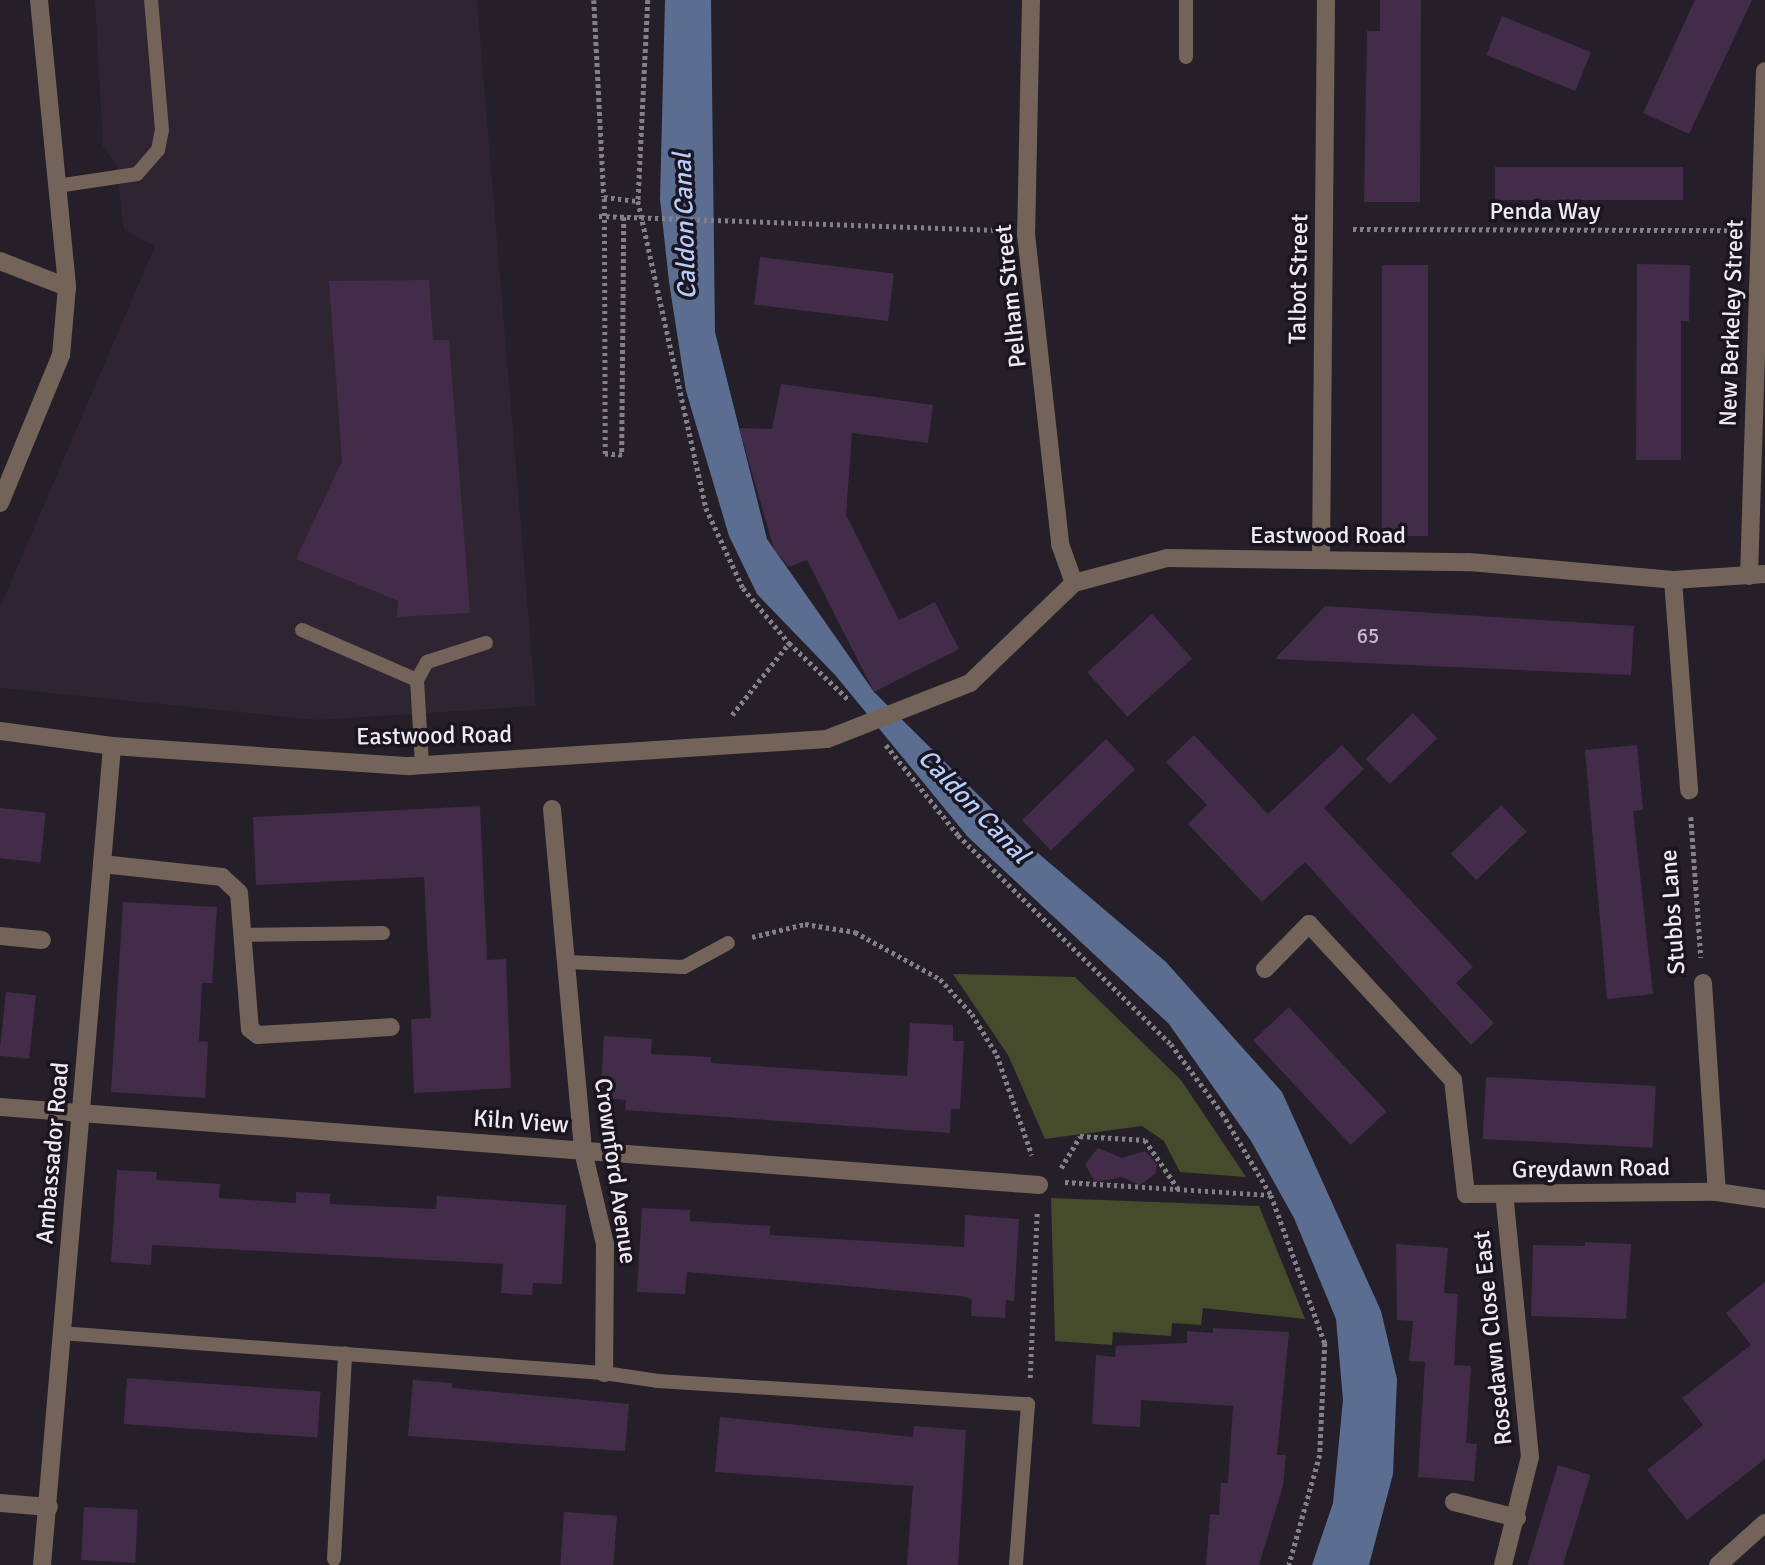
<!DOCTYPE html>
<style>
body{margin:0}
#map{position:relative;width:1765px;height:1565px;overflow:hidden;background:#241f28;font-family:Signika,sans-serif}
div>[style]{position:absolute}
.education>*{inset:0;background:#2f2431}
.green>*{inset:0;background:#464b2c}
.water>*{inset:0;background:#5b6d91}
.building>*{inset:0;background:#432c4a;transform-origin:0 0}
.path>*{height:4.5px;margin-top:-2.25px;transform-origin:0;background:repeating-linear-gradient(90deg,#848088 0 3.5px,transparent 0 7px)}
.service>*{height:14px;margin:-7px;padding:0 7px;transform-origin:7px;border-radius:7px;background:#746358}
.minor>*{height:18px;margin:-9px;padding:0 9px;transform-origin:9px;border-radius:9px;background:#746358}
.tertiary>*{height:18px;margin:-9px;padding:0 9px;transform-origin:9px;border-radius:9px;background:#746358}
span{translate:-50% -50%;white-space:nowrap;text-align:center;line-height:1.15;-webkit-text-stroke:7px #1b151f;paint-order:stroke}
.number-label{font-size:21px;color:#c3bac7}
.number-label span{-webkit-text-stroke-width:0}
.street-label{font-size:24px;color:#eeeaf1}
.water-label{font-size:26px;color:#b6cefe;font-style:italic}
</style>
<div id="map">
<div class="education">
<div style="clip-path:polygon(95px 0,477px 0,536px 706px,317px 720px,0 688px,0 607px,155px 246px,124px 230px,116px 164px,103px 148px)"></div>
</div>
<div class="green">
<div style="clip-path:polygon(953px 974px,1075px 977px,1181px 1080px,1246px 1177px,1180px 1172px,1164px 1141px,1142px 1126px,1045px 1139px,1008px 1055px)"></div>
<div style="clip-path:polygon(1051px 1198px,1259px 1206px,1305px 1319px,1203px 1308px,1201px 1325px,1172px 1323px,1171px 1336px,1113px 1332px,1112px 1345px,1055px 1341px)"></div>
</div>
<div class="water">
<div style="clip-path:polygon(665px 0,711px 0,715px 332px,767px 539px,874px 692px,1032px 848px,1166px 962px,1282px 1092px,1381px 1311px,1397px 1379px,1393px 1474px,1369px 1565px,1312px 1565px,1333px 1503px,1343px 1400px,1336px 1319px,1294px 1218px,1251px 1141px,1169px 1024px,968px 837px,836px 676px,757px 594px,729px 536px,686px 391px,669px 282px,660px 199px)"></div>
</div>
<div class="building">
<div style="clip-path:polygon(1380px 0,1421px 0,1420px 202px,1364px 202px,1367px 31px,1380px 31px)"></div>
<div style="clip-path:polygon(1695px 0,1752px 0,1689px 134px,1643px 113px)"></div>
<div style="left:1502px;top:16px;width:96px;height:42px;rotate:22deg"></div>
<div style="left:1683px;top:167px;width:33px;height:188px;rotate:90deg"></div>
<div style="left:760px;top:257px;width:135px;height:48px;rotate:7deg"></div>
<div style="clip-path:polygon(1637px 264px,1690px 265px,1689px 321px,1681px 321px,1681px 460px,1636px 460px)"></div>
<div style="left:1382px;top:265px;width:46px;height:271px"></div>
<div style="clip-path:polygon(429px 280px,433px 340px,449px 340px,470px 613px,397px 617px,398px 601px,296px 559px,342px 461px,329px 281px)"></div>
<div style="clip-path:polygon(781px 384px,933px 405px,928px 443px,852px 433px,846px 515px,899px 620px,935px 602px,959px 649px,874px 692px,807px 560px,789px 567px,774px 549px,739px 428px,772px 429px)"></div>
<div style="clip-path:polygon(1325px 606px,1634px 626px,1631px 675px,1275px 659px)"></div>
<div style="left:1152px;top:614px;width:60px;height:87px;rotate:48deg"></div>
<div style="left:1413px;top:713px;width:35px;height:66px;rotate:46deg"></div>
<div style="clip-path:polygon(1194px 735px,1268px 814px,1342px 745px,1364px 769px,1324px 808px,1473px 967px,1456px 983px,1494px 1023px,1471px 1045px,1305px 862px,1262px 902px,1188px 824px,1207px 805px,1166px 762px)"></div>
<div style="left:1106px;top:739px;width:42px;height:117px;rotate:46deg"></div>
<div style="clip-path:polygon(1637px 745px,1643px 810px,1633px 811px,1653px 994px,1607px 999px,1585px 750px)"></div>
<div style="left:1501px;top:805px;width:37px;height:70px;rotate:46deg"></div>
<div style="clip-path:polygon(480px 806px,487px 960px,506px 959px,511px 1088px,414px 1093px,411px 1019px,431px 1018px,424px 877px,256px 885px,253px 817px)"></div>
<div style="left:0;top:808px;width:46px;height:50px;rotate:6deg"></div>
<div style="clip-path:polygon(123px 902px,217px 907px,212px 983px,202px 983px,199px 1041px,208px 1042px,205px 1098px,111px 1092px)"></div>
<div style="left:6px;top:992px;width:30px;height:64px;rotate:6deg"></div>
<div style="left:1289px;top:1007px;width:143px;height:49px;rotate:47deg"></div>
<div style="clip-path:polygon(910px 1023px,953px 1025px,953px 1041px,964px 1041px,960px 1109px,951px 1109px,950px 1133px,625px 1110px,626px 1100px,600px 1098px,604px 1036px,652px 1039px,651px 1054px,711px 1057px,711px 1063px,907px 1076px)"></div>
<div style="left:1486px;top:1077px;width:170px;height:62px;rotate:3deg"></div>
<div style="clip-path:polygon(1098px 1148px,1122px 1158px,1145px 1151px,1157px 1165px,1155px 1174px,1140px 1185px,1122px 1177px,1095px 1182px,1085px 1164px)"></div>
<div style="clip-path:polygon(117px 1170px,157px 1172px,156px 1180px,220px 1184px,219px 1198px,296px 1203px,296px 1192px,330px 1194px,330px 1204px,436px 1209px,437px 1196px,566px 1205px,562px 1284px,533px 1283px,532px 1295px,501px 1293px,503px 1264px,152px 1245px,151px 1265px,111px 1262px)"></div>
<div style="clip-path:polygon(642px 1208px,690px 1210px,690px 1221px,770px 1226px,770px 1235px,964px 1247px,965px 1215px,1019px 1219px,1014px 1301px,1006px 1300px,1005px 1318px,971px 1316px,972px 1299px,961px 1296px,687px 1272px,685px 1294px,637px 1292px)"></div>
<div style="clip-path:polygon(1585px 1242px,1631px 1244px,1626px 1319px,1531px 1316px,1533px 1245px,1585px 1246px)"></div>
<div style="clip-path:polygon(1396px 1244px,1448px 1248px,1444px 1293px,1458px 1294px,1454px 1365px,1471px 1366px,1466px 1443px,1477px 1444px,1474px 1481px,1418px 1477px,1425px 1362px,1409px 1361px,1413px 1321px,1397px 1320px)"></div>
<div style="clip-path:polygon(1765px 1282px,1765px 1459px,1687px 1520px,1647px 1470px,1703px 1425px,1682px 1398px,1751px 1345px,1726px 1313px)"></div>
<div style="clip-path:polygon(1213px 1328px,1289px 1332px,1277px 1455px,1286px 1455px,1283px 1486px,1259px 1565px,1206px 1565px,1210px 1514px,1219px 1515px,1221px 1483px,1228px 1483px,1233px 1406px,1141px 1400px,1140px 1427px,1092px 1424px,1096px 1355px,1115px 1357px,1116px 1346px,1187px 1343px,1187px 1331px,1213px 1333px)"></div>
<div style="left:127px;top:1378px;width:194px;height:46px;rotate:4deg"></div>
<div style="clip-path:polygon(413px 1380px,452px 1383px,452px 1388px,629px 1404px,625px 1451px,408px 1436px)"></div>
<div style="clip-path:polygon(720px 1417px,913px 1437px,914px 1426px,966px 1430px,958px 1565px,907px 1565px,913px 1486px,715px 1472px)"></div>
<div style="left:1558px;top:1465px;width:34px;height:104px;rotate:17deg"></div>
<div style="left:84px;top:1507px;width:54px;height:53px;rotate:3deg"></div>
<div style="left:564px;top:1512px;width:53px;height:53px;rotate:4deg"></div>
</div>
<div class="path">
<div style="left:594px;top:0;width:197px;rotate:87.1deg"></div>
<div style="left:648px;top:0;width:201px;rotate:92.8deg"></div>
<div style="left:638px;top:201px;width:314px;rotate:77.5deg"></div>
<div style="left:706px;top:508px;width:88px;rotate:65.2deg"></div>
<div style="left:743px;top:588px;width:72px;rotate:50.1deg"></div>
<div style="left:789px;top:643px;width:83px;rotate:43.5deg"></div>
<div style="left:599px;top:216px;width:399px;rotate:2deg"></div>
<div style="left:624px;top:217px;width:238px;rotate:90.5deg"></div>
<div style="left:622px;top:455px;width:17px;rotate:-177deg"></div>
<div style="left:605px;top:454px;width:257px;rotate:-90.2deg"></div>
<div style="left:604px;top:197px;width:34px;rotate:7deg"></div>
<div style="left:1353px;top:229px;width:380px;rotate:0.2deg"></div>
<div style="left:732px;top:715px;width:92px;rotate:-51.6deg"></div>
<div style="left:886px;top:745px;width:115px;rotate:51.3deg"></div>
<div style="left:958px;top:835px;width:298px;rotate:44.5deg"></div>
<div style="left:1171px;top:1044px;width:86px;rotate:53.5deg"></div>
<div style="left:1222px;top:1113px;width:96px;rotate:59.1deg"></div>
<div style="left:1271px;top:1195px;width:158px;rotate:70deg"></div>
<div style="left:1325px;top:1343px;width:112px;rotate:92.6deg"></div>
<div style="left:1320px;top:1455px;width:114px;rotate:105.7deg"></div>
<div style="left:1691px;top:817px;width:141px;rotate:85.9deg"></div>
<div style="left:752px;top:937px;width:55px;rotate:-13.8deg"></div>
<div style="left:805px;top:924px;width:51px;rotate:9.1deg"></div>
<div style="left:855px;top:932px;width:97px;rotate:28.9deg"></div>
<div style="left:940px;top:979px;width:47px;rotate:47.6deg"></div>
<div style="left:972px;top:1014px;width:48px;rotate:58.6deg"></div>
<div style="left:997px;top:1055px;width:106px;rotate:70.7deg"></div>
<div style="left:1061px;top:1168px;width:37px;rotate:-59deg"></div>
<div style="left:1080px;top:1136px;width:65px;rotate:3.5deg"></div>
<div style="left:1145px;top:1140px;width:60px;rotate:55.8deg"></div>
<div style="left:1065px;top:1182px;width:205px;rotate:3.6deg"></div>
<div style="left:1030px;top:1378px;width:166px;rotate:-87.6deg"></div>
</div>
<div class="service">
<div style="left:1186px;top:57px;width:57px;rotate:-90deg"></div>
<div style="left:57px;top:186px;width:81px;rotate:-8.5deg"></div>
<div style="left:137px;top:174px;width:32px;rotate:-49deg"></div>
<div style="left:158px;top:150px;width:20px;rotate:-79deg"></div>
<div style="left:162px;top:130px;width:130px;rotate:-94.8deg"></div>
<div style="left:302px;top:630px;width:125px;rotate:23.5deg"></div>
<div style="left:417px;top:680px;width:85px;rotate:86.6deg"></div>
<div style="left:417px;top:680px;width:21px;rotate:-61deg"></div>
<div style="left:427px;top:662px;width:62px;rotate:-17.9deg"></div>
<div style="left:245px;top:935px;width:138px;rotate:-0.8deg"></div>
<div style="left:567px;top:962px;width:117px;rotate:2.4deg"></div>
<div style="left:684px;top:967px;width:50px;rotate:-28.6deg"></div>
<div style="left:60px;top:1333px;width:545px;rotate:4.21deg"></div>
<div style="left:604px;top:1373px;width:55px;rotate:8.4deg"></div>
<div style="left:658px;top:1381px;width:371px;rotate:3.6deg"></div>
<div style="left:1028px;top:1404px;width:161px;rotate:94.3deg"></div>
<div style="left:334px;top:1559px;width:206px;rotate:-86.9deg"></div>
</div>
<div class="minor">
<div style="left:39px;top:0;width:288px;rotate:84.4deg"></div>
<div style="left:1031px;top:0;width:234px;rotate:91.2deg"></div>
<div style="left:1026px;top:234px;width:312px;rotate:83.7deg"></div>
<div style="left:1060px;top:544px;width:41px;rotate:70.3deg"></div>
<div style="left:0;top:261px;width:72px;rotate:21.2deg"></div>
<div style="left:67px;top:287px;width:68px;rotate:95deg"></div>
<div style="left:61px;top:355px;width:160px;rotate:112.4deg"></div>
<div style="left:1321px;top:559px;width:559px;rotate:-89.49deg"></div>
<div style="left:1749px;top:576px;width:505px;rotate:-88.19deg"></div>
<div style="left:1673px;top:580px;width:211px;rotate:85.6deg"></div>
<div style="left:0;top:731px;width:113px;rotate:7.6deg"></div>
<div style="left:112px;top:746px;width:298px;rotate:3.9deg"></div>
<div style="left:409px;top:766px;width:419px;rotate:-3.7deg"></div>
<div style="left:827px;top:739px;width:154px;rotate:-21.4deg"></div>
<div style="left:970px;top:683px;width:144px;rotate:-43.9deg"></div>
<div style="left:1074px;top:583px;width:96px;rotate:-15deg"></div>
<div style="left:1167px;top:558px;width:302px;rotate:0.8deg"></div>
<div style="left:1469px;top:562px;width:205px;rotate:5deg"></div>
<div style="left:1673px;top:580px;width:92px;rotate:-3.7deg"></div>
<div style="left:552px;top:809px;width:343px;rotate:84.8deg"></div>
<div style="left:583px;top:1151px;width:96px;rotate:76.7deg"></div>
<div style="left:605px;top:1244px;width:129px;rotate:90.4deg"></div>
<div style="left:102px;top:864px;width:121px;rotate:6.2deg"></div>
<div style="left:222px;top:877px;width:23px;rotate:43deg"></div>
<div style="left:239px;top:893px;width:136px;rotate:85.4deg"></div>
<div style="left:250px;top:1029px;width:10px;rotate:37deg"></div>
<div style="left:258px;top:1035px;width:133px;rotate:-3.4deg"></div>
<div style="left:0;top:936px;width:42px;rotate:5.4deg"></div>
<div style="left:1265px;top:969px;width:63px;rotate:-45.6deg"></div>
<div style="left:1309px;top:924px;width:212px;rotate:47.3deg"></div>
<div style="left:1453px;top:1080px;width:115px;rotate:83.5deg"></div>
<div style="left:1466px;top:1194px;width:251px;rotate:-0.5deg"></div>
<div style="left:1703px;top:983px;width:209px;rotate:86.2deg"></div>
<div style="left:1717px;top:1192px;width:49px;rotate:8.3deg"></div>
<div style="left:0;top:1107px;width:1042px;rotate:4.29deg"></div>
<div style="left:1454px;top:1502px;width:65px;rotate:14.3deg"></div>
<div style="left:0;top:1503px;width:49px;rotate:4.7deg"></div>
<div style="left:42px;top:1565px;width:822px;rotate:-85.11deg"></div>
<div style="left:1503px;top:1565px;width:111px;rotate:-76deg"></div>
<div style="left:1530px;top:1457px;width:264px;rotate:-95.6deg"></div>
</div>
<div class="tertiary">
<div style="left:1718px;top:1565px;width:63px;rotate:-41.8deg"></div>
</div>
<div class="number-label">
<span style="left:1368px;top:636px">65</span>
</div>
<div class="street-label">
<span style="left:1545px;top:212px">Penda Way</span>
<span style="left:1299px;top:279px;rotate:-89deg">Talbot Street</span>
<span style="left:1011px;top:296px;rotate:-96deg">Pelham Street</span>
<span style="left:1732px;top:323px;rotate:-88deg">New Berkeley Street</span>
<span style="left:1328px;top:536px">Eastwood Road</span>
<span style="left:434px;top:736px;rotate:-1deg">Eastwood Road</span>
<span style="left:1673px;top:912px;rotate:-94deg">Stubbs Lane</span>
<span style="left:521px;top:1122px;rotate:4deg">Kiln View</span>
<span style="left:53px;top:1153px;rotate:-85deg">Ambassador Road</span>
<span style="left:1591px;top:1169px;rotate:-1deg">Greydawn Road</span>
<span style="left:615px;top:1171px;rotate:82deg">Crownford Avenue</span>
<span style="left:1493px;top:1338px;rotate:-96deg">Rosedawn Close East</span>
</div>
<div class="water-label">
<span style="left:686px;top:226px;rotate:-92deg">Caldon Canal</span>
<span style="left:973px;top:807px;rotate:46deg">Caldon Canal</span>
</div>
</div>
